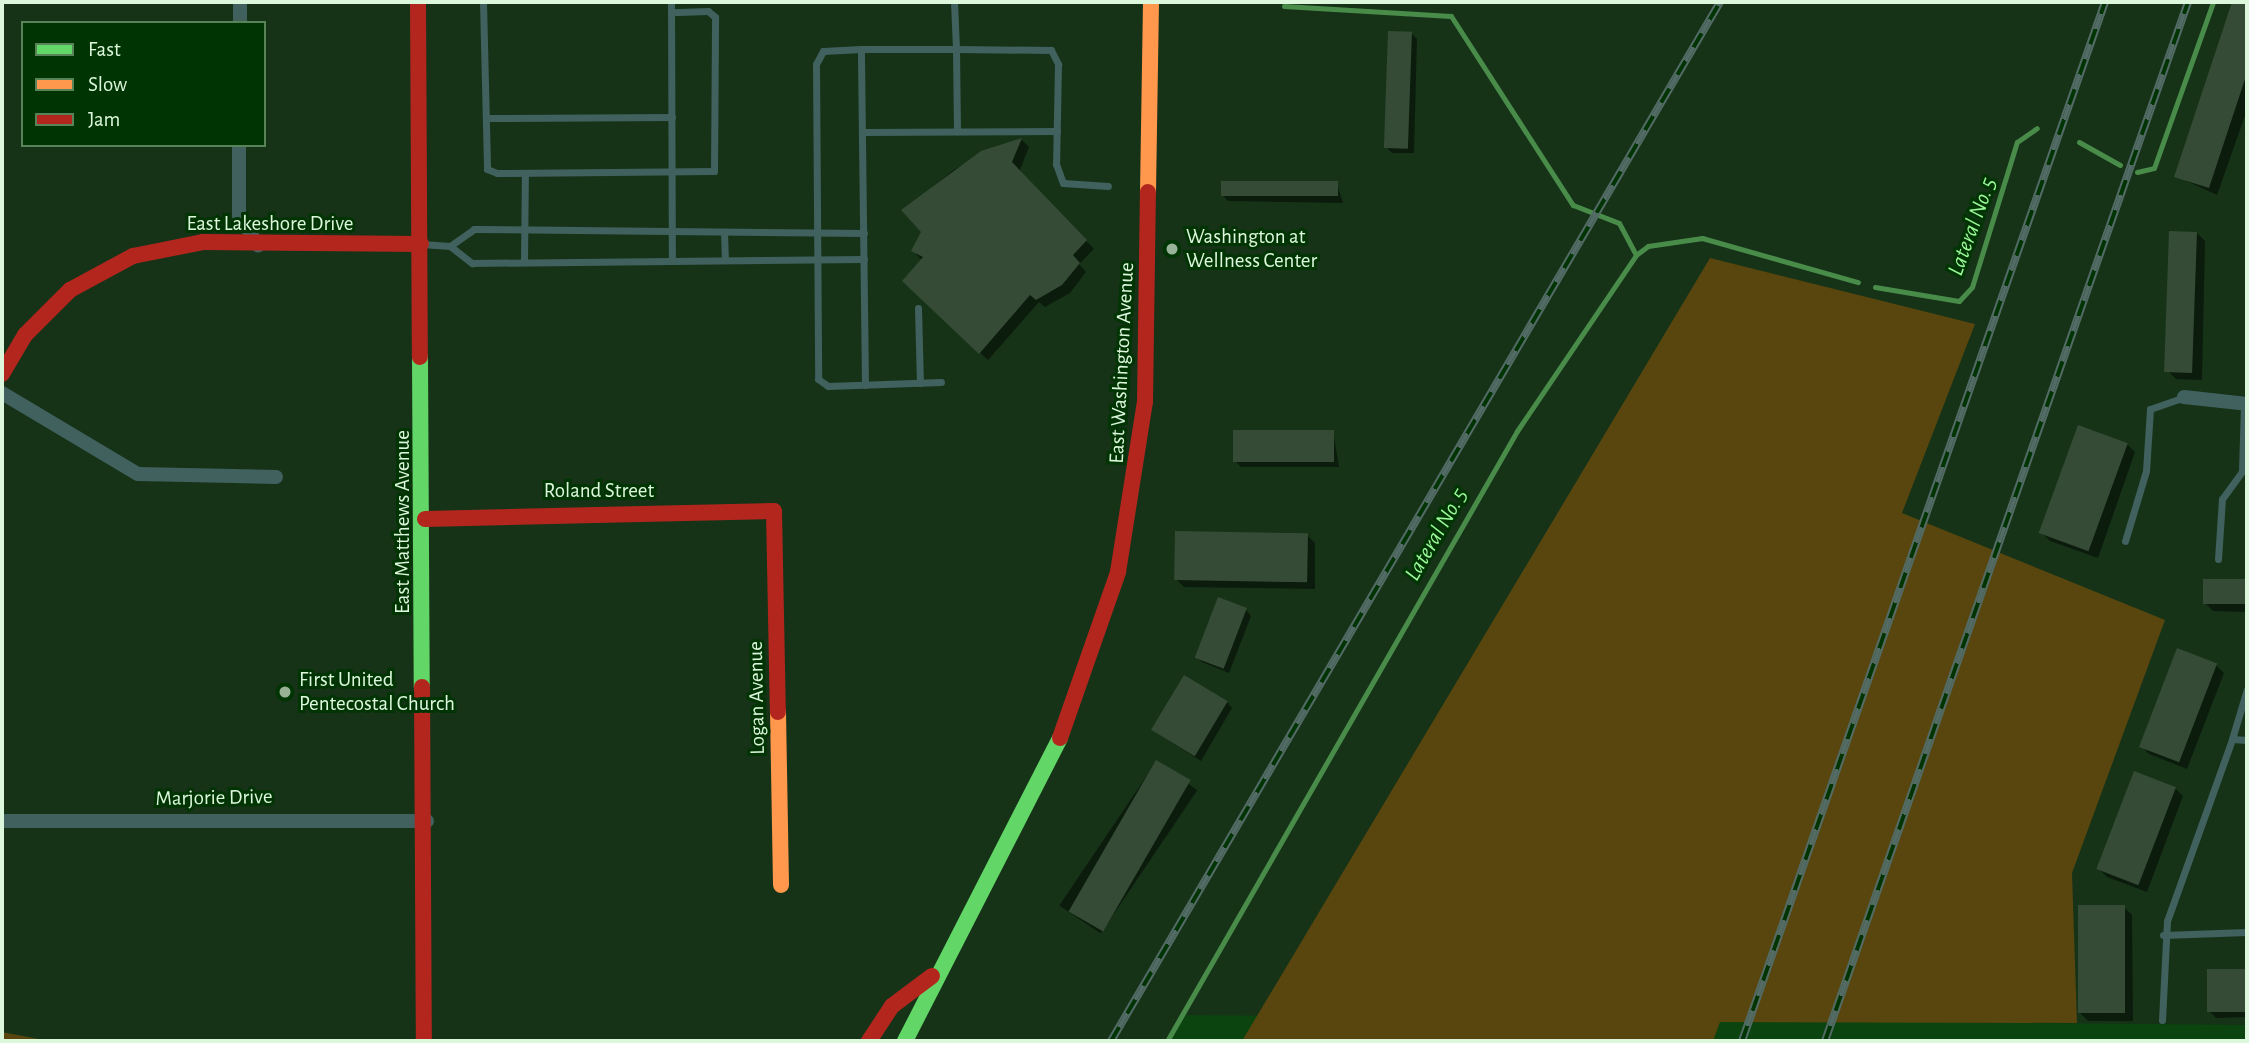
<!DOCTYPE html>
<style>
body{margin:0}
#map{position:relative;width:2249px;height:1043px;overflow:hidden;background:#163318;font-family:"Alegreya Sans",sans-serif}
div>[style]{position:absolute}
.built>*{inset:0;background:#0b440f}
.green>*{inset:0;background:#58460e}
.shadow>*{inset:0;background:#0007;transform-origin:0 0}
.stream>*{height:5px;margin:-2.5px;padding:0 2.5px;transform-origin:2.5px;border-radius:2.5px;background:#498c4a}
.building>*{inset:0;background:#354b36;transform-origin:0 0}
.lane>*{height:7px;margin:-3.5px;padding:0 3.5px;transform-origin:3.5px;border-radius:3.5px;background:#41615f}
.street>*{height:14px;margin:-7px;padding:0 7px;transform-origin:7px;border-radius:7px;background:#41615f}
.fast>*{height:16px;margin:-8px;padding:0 8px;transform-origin:8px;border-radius:8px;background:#63d668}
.slow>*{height:16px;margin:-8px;padding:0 8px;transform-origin:8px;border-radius:8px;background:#ff974d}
.jam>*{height:16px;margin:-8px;padding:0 8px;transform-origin:8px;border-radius:8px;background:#b3261e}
.rail>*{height:8px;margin-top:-4px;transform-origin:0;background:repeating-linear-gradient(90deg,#003503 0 16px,#526b64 0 32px);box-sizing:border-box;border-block:2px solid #526b64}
.dots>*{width:19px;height:19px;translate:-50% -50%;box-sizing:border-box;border:4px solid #003503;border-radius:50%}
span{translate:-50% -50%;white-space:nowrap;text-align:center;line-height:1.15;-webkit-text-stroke:6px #003503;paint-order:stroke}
.street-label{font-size:21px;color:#dcf7db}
.poi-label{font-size:21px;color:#dcf7db}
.left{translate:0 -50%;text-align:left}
.water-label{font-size:23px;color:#9af899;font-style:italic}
.frame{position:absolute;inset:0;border:4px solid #dcf7db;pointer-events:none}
.legend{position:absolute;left:21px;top:21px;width:245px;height:126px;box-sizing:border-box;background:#003503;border:2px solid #588359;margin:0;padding:9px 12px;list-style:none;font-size:21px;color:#dcf7db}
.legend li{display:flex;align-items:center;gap:14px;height:35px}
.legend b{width:35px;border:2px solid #588359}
</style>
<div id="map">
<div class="built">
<div style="clip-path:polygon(1183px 1015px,2247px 1025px,2247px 1041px,1168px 1041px)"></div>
</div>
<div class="green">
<div style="clip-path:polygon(1710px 258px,1975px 324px,1902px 513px,2165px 620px,2072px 873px,2077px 1023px,1720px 1022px,1713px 1041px,1242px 1041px)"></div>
<div style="clip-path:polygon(2px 1032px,49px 1041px,2px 1041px)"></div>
</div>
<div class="shadow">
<div style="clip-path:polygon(2234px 2px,2247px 2px,2247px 110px,2217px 195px,2176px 176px)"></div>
<div style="clip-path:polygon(1411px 33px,1417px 39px,1414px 153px,1392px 153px,1386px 147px)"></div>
<div style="clip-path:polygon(1022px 140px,1029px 147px,1019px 172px,1094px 249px,1079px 264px,1086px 272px,1070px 293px,1045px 307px,1039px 302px,988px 360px,904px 281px,922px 260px,913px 251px,923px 231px,904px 210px,955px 169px)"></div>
<div style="clip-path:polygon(1337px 184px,1343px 203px,1228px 201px,1222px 195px)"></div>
<div style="clip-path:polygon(2197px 233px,2205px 241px,2202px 380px,2176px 379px,2168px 371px)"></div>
<div style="clip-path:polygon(1333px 431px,1339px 467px,1241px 467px,1236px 462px)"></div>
<div style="clip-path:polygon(2127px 444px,2135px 452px,2098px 558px,2050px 541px,2042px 533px)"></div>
<div style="clip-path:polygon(1307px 535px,1315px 543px,1315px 589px,1184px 587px,1176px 579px)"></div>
<div style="clip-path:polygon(2205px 581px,2247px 581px,2247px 612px,2213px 611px,2205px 603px)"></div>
<div style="clip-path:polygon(1246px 610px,1251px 616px,1229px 673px,1202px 662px,1196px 657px)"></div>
<div style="clip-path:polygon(2216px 665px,2224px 673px,2187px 769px,2149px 754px,2141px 746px)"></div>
<div style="clip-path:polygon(1227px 702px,1232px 708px,1201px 761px,1154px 731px)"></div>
<div style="left:1156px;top:762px;width:50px;height:173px;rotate:34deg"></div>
<div style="clip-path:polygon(2175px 788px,2183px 796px,2147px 892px,2107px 877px,2099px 869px)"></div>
<div style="clip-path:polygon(2124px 907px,2132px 915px,2133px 1021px,2088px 1021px,2080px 1013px)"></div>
<div style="clip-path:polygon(2209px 971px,2247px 971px,2247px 1017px,2216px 1018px,2210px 1012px)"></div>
</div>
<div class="stream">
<div style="left:1284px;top:6px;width:167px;rotate:3.4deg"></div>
<div style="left:1451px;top:16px;width:225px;rotate:57.2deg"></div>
<div style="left:1573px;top:205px;width:49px;rotate:21.4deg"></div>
<div style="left:1619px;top:223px;width:36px;rotate:62deg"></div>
<div style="left:2079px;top:142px;width:47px;rotate:29.3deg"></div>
<div style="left:2137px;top:172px;width:17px;rotate:-13deg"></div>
<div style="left:2154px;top:168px;width:176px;rotate:-70.4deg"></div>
<div style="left:1875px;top:287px;width:85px;rotate:9.5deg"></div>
<div style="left:1959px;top:301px;width:19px;rotate:-47deg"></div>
<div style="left:1972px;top:287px;width:152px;rotate:-72.8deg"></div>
<div style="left:2017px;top:142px;width:24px;rotate:-35deg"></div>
<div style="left:1167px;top:1041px;width:703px;rotate:-60.15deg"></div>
<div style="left:1517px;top:431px;width:212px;rotate:-55.9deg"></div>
<div style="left:1636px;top:255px;width:15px;rotate:-37deg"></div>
<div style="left:1648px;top:246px;width:55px;rotate:-8.4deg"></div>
<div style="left:1702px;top:238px;width:162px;rotate:15.8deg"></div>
</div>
<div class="building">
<div style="clip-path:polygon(2232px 2px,2247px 2px,2247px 73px,2209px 188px,2174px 177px)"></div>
<div style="left:1388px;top:31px;width:24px;height:117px;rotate:2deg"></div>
<div style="clip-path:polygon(1022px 138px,1012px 162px,1087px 240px,1073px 255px,1080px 263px,1062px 285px,1036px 300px,1030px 295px,979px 354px,902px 281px,923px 257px,911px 251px,921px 232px,901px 210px,981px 151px)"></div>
<div style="left:1221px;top:181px;width:117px;height:15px"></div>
<div style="left:2169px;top:231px;width:28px;height:141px;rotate:2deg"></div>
<div style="left:2078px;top:425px;width:53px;height:115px;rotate:20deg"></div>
<div style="left:1233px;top:430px;width:101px;height:32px"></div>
<div style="left:1175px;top:531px;width:133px;height:49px;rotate:1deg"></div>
<div style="left:2203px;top:579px;width:44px;height:25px"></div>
<div style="left:1218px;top:597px;width:31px;height:65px;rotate:21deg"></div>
<div style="left:2177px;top:648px;width:43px;height:106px;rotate:21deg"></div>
<div style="left:1184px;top:675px;width:51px;height:64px;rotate:31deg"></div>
<div style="left:1156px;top:760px;width:40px;height:175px;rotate:30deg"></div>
<div style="left:2134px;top:771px;width:45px;height:105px;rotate:21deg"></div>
<div style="left:2078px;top:905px;width:47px;height:108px"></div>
<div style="left:2247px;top:969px;width:43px;height:40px;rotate:90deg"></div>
</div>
<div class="lane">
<div style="left:483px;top:2px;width:167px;rotate:88.6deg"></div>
<div style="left:487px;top:169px;width:11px;rotate:22deg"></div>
<div style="left:497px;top:173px;width:217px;rotate:-0.5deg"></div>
<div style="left:714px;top:171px;width:154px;rotate:-89.6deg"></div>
<div style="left:715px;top:17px;width:9px;rotate:-139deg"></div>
<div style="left:708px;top:11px;width:37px;rotate:178deg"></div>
<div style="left:671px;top:2px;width:259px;rotate:89.8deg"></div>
<div style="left:861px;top:49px;width:38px;rotate:177deg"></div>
<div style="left:823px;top:51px;width:15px;rotate:118deg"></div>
<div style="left:816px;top:64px;width:315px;rotate:89.6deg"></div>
<div style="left:818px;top:379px;width:12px;rotate:35deg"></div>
<div style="left:828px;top:386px;width:113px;rotate:-2deg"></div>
<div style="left:486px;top:118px;width:186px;rotate:-0.3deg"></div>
<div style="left:957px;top:131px;width:82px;rotate:-90.7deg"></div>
<div style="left:956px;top:49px;width:95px;rotate:0.6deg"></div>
<div style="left:1051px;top:50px;width:16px;rotate:63deg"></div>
<div style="left:1058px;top:64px;width:100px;rotate:91.1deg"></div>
<div style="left:1056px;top:164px;width:20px;rotate:70deg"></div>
<div style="left:1063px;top:183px;width:45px;rotate:3.8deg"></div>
<div style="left:862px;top:132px;width:195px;rotate:-0.3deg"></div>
<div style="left:724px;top:232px;width:28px;rotate:88deg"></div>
<div style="left:421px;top:244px;width:29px;rotate:4deg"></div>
<div style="left:450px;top:246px;width:28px;rotate:38deg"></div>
<div style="left:472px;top:263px;width:392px;rotate:-0.6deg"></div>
<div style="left:450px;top:246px;width:29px;rotate:-35deg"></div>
<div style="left:474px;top:229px;width:390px;rotate:0.6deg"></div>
<div style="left:524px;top:262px;width:89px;rotate:-89.4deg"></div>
<div style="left:918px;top:308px;width:75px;rotate:88.5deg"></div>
<div style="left:865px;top:385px;width:336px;rotate:-90.7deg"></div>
<div style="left:861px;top:49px;width:95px"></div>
<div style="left:956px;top:49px;width:47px;rotate:-92.4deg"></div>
<div style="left:2125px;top:541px;width:73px;rotate:-73.3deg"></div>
<div style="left:2146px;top:471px;width:62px;rotate:-86.3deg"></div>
<div style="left:2150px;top:409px;width:36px;rotate:-19deg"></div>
<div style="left:2218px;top:559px;width:60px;rotate:-86.2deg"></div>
<div style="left:2222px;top:499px;width:34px;rotate:-54deg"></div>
<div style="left:2242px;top:471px;width:67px;rotate:-88.3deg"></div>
<div style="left:2232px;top:739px;width:52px;rotate:-73.3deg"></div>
<div style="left:2163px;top:935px;width:84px;rotate:-2deg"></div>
<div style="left:2162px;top:1020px;width:99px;rotate:-87.1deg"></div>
<div style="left:2167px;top:921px;width:193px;rotate:-70.3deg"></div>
<div style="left:2232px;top:739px;width:15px;rotate:4deg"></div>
</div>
<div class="street">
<div style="left:240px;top:2px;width:21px;rotate:90deg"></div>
<div style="left:239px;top:145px;width:70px;rotate:90deg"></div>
<div style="left:239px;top:215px;width:36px;rotate:58deg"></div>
<div style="left:2px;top:393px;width:158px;rotate:30.8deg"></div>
<div style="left:138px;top:474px;width:138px;rotate:1.2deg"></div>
<div style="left:2184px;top:397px;width:63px;rotate:6.3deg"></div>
<div style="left:2px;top:821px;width:425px"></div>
</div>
<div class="fast">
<div style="left:420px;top:357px;width:330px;rotate:89.7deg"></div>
<div style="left:905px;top:1041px;width:340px;rotate:-62.9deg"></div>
</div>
<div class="slow">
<div style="left:1148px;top:192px;width:190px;rotate:-89.1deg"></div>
<div style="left:778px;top:712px;width:173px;rotate:89deg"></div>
</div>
<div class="jam">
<div style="left:418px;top:2px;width:355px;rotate:89.7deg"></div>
<div style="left:2px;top:374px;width:45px;rotate:-59.5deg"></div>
<div style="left:25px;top:335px;width:64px;rotate:-45deg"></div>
<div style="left:70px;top:290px;width:72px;rotate:-28.4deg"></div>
<div style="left:133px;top:256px;width:71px;rotate:-11.3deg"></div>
<div style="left:203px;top:242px;width:218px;rotate:0.5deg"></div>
<div style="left:425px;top:519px;width:349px;rotate:-1.3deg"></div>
<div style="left:774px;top:511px;width:201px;rotate:88.9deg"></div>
<div style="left:422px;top:687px;width:354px;rotate:89.7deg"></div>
<div style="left:1060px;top:738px;width:176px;rotate:-70.7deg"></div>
<div style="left:1118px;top:572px;width:172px;rotate:-81deg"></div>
<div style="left:1145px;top:402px;width:210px;rotate:-89.2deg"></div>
<div style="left:869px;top:1041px;width:42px;rotate:-56.7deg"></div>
<div style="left:892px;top:1006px;width:50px;rotate:-36.9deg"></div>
</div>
<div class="rail">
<div style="left:1111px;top:1041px;width:1204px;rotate:-59.62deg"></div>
<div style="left:1742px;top:1041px;width:1101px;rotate:-70.74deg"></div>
<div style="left:1825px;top:1041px;width:1101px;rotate:-70.74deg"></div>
</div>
<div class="dots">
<div style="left:1172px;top:249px;background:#97b297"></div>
<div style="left:285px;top:692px;background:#97b297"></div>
</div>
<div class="street-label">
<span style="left:270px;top:224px">East Lakeshore Drive</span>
<span style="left:1122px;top:363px;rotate:-87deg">East Washington Avenue</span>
<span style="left:599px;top:491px">Roland Street</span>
<span style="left:403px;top:522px;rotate:-90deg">East Matthews Avenue</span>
<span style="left:757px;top:698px;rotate:-91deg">Logan Avenue</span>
<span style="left:214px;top:798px;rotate:-1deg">Marjorie Drive</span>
</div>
<div class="poi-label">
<span class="left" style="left:1186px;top:249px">Washington at<br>Wellness Center</span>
<span class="left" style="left:299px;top:692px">First United<br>Pentecostal Church</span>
</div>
<div class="water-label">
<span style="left:1973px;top:227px;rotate:-70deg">Lateral No. 5</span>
<span style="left:1437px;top:535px;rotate:-60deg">Lateral No. 5</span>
</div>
<div class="frame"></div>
<ul class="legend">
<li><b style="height:9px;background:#63d668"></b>Fast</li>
<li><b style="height:9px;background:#ff974d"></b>Slow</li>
<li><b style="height:9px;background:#b3261e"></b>Jam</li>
</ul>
</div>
